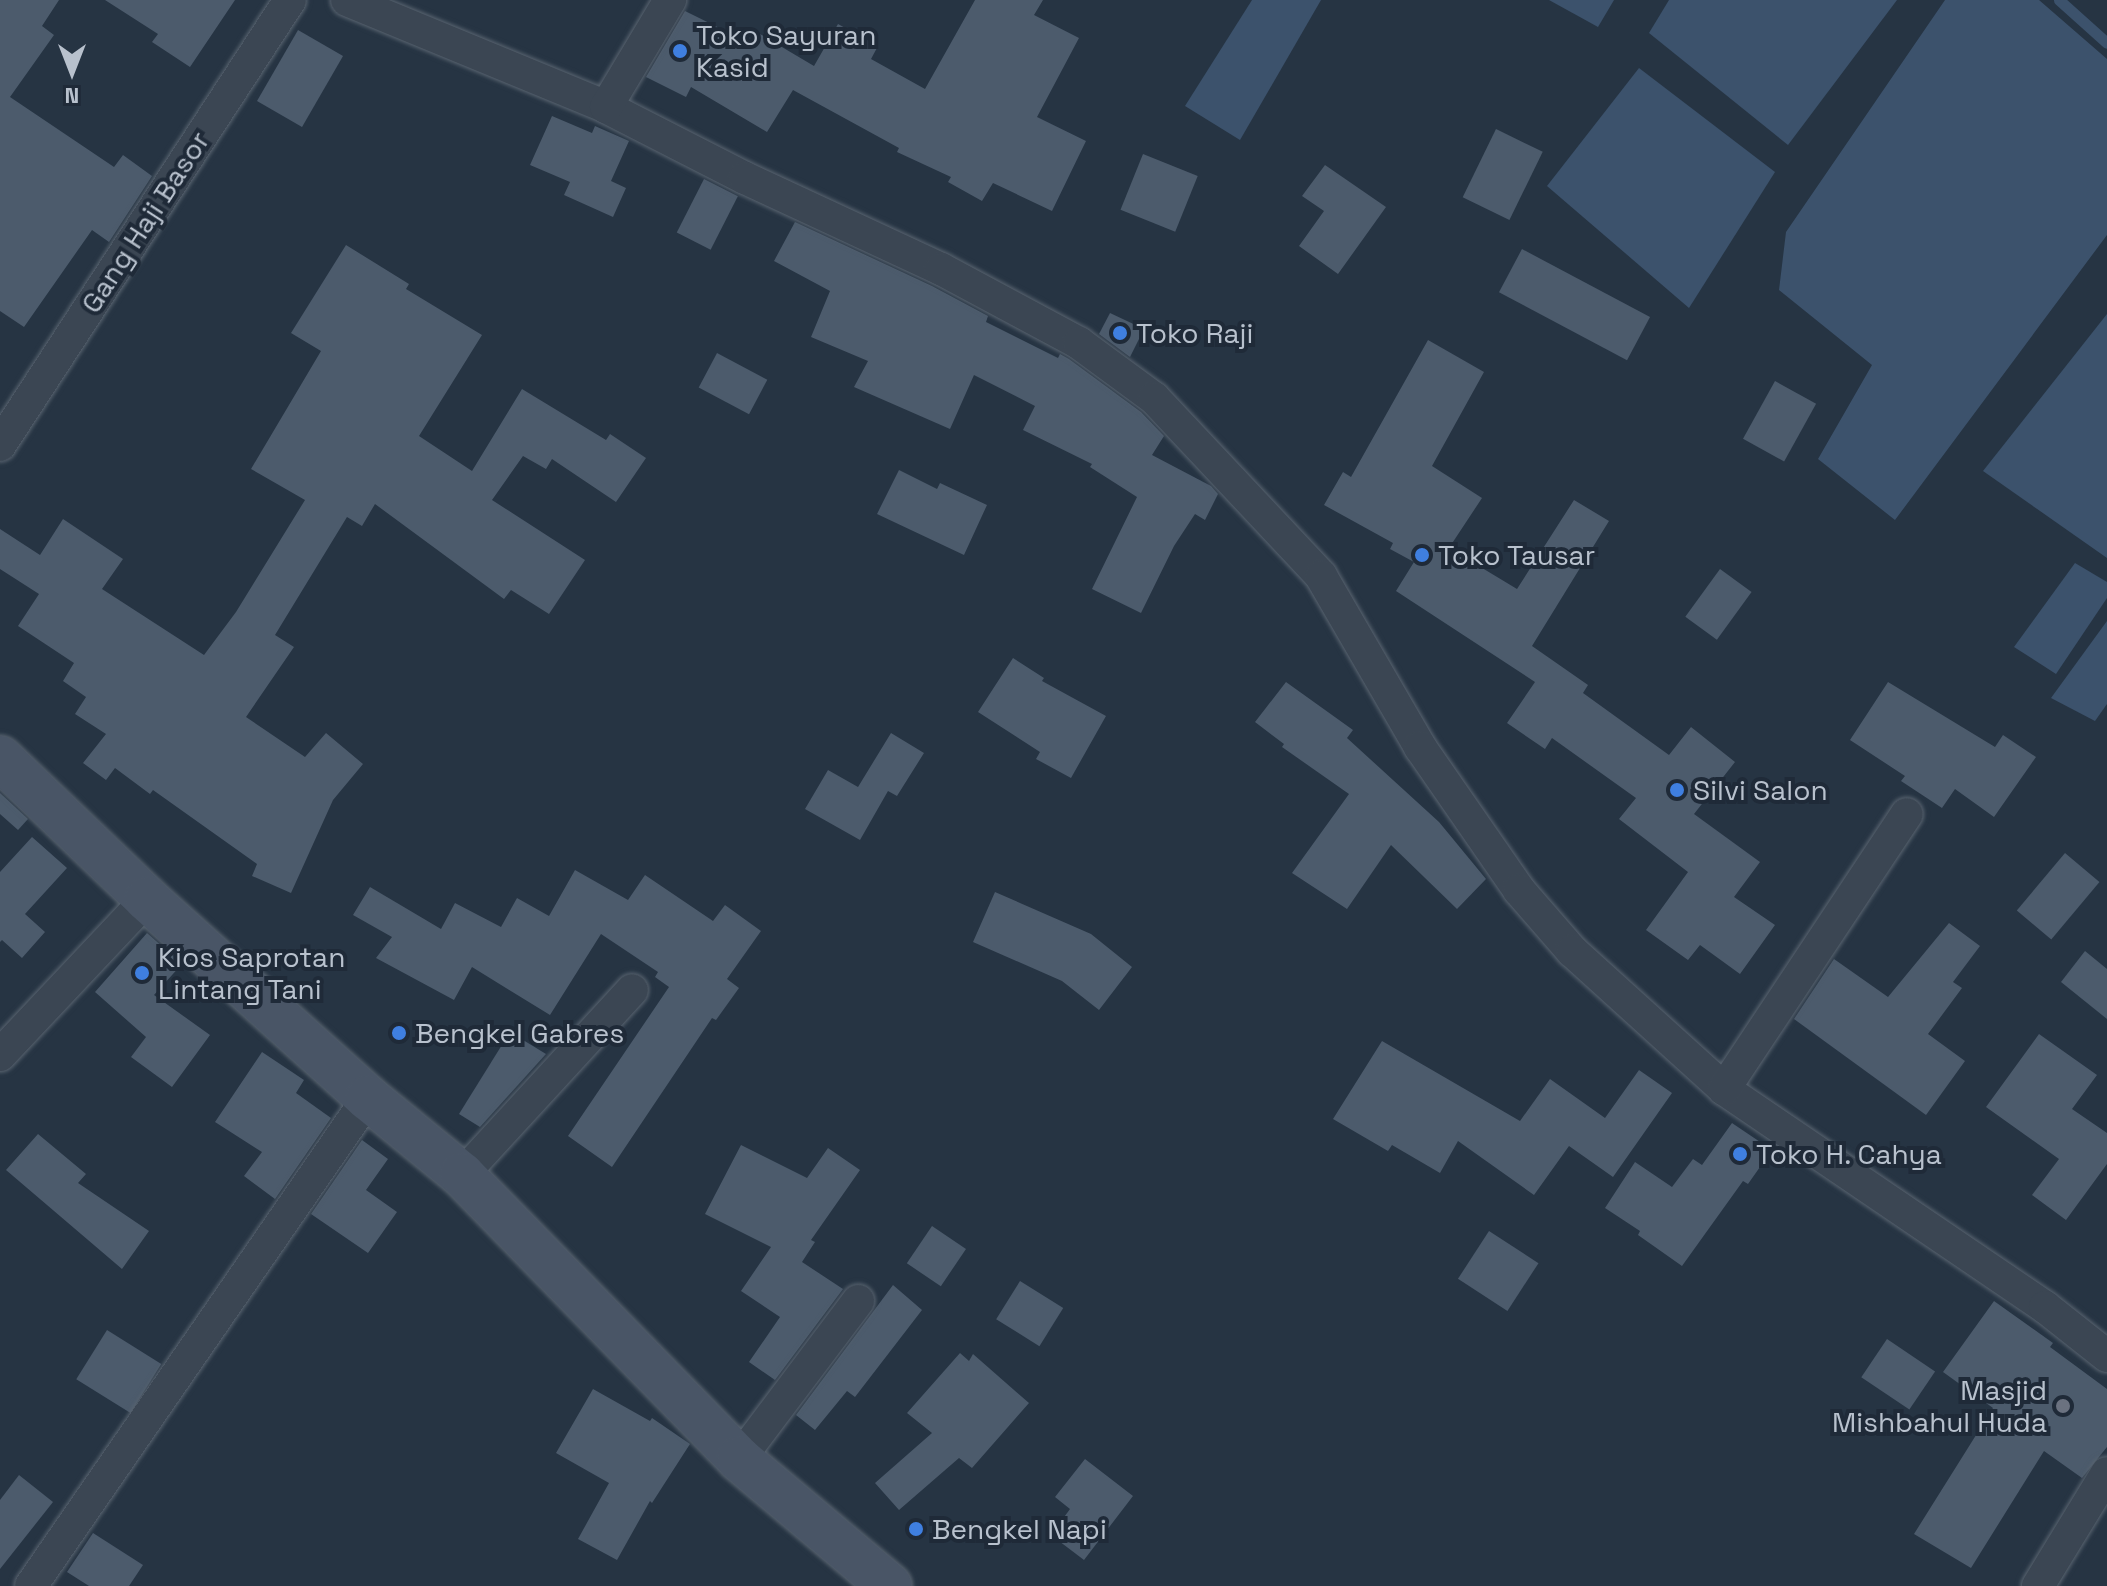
<!DOCTYPE html>
<style>
body{margin:0}
#map{position:relative;width:2107px;height:1586px;overflow:hidden;background:#263443;font-family:"Space Grotesk",sans-serif}
div>[style]{position:absolute}
.water>*{inset:0;background:#3c526c}
.stream>*{height:11px;margin:-5.5px;padding:0 5.5px;transform-origin:5.5px;border-radius:5.5px;background:#3c526c}
.building>*{inset:0;background:#4c5b6c;transform-origin:0 0}
.roads{filter:drop-shadow(0 0 2px #596470) drop-shadow(0 0 2px #596470)}
.street>*{height:32px;margin:-16px;padding:0 16px;transform-origin:16px;border-radius:16px;background:#3b4653}
.secondary>*{height:44px;margin:-22px;padding:0 22px;transform-origin:22px;border-radius:22px;background:#495566}
.dots>*{width:22px;height:22px;translate:-50% -50%;box-sizing:border-box;border:4px solid #1f2a38;border-radius:50%}
span{translate:-50% -50%;white-space:nowrap;text-align:center;line-height:1.15;-webkit-text-stroke:8px #1f2a38;paint-order:stroke}
.poi-label{font-size:28px;color:#b8c1cd}
.left{translate:0 -50%;text-align:left}
.right{translate:-100% -50%;text-align:right}
.street-label{font-size:28px;color:#b8c1cd}
.north{position:absolute;left:32px;top:32px;width:80px;height:80px;-webkit-text-stroke:6px #1f2a38;paint-order:stroke;rotate:180deg;font-size:22px;font-weight:700;line-height:32px;text-align:center;color:#b8c1cd}
.north::after{content:'';display:block;margin:auto;width:28px;height:36px;background:#b8c1cd;clip-path:polygon(50% 0,100% 100%,50% 72%,0 100%)}
</style>
<div id="map">
<div class="water">
<div style="clip-path:polygon(1252px 0,1321px 0,1240px 140px,1185px 106px)"></div>
<div style="clip-path:polygon(1549px 0,1614px 0,1598px 27px)"></div>
<div style="clip-path:polygon(1669px 0,1897px 0,1788px 145px,1649px 33px)"></div>
<div style="clip-path:polygon(1945px 0,2039px 0,2107px 59px,2107px 235px,1895px 520px,1818px 459px,1872px 365px,1779px 290px,1786px 232px)"></div>
<div style="clip-path:polygon(1639px 68px,1775px 172px,1689px 308px,1547px 186px)"></div>
<div style="clip-path:polygon(2107px 314px,2107px 558px,1983px 471px)"></div>
<div style="clip-path:polygon(2075px 563px,2107px 582px,2107px 598px,2056px 674px,2014px 647px)"></div>
<div style="clip-path:polygon(2107px 621px,2107px 704px,2095px 721px,2051px 698px)"></div>
</div>
<div class="stream">
<div style="left:2059px;top:0;width:64px;rotate:41.9deg"></div>
</div>
<div class="building">
<div style="clip-path:polygon(0 0,59px 0,42px 26px,54px 35px,10px 97px,114px 167px,123px 155px,152px 176px,109px 242px,92px 230px,24px 327px,0 311px)"></div>
<div style="clip-path:polygon(105px 0,235px 0,190px 67px,152px 42px,158px 34px)"></div>
<div style="clip-path:polygon(975px 0,1043px 0,1034px 15px,1079px 38px,1037px 117px,1086px 141px,1052px 211px,993px 183px,982px 201px,948px 182px,951px 177px,897px 152px,899px 148px,793px 90px,767px 132px,691px 87px,686px 97px,646px 77px,685px 11px,754px 45px,760px 34px,814px 66px,838px 24px,878px 46px,871px 59px,925px 89px)"></div>
<div style="left:298px;top:30px;width:52px;height:82px;rotate:30deg"></div>
<div style="clip-path:polygon(552px 116px,592px 133px,595px 126px,629px 141px,611px 181px,626px 188px,613px 217px,564px 195px,570px 182px,530px 165px)"></div>
<div style="left:1496px;top:129px;width:52px;height:76px;rotate:26deg"></div>
<div style="left:1143px;top:154px;width:59px;height:60px;rotate:22deg"></div>
<div style="clip-path:polygon(1325px 165px,1386px 207px,1338px 274px,1299px 246px,1324px 211px,1302px 196px)"></div>
<div style="left:704px;top:179px;width:38px;height:60px;rotate:27deg"></div>
<div style="clip-path:polygon(795px 222px,932px 286px,988px 316px,986px 322px,1058px 358px,1060px 354px,1069px 359px,1141px 412px,1164px 436px,1152px 455px,1211px 486px,1218px 494px,1205px 520px,1195px 514px,1174px 546px,1141px 613px,1092px 589px,1137px 497px,1090px 467px,1092px 464px,1023px 430px,1035px 406px,974px 375px,950px 429px,854px 387px,868px 361px,811px 337px,830px 291px,774px 261px)"></div>
<div style="clip-path:polygon(346px 245px,409px 284px,406px 289px,482px 335px,419px 436px,472px 471px,522px 389px,606px 440px,610px 434px,646px 458px,616px 502px,552px 459px,546px 469px,523px 456px,492px 500px,585px 560px,549px 614px,511px 590px,504px 599px,375px 504px,362px 526px,347px 517px,275px 635px,294px 647px,246px 717px,305px 757px,326px 733px,363px 764px,333px 800px,291px 893px,252px 876px,257px 864px,153px 790px,150px 794px,115px 768px,106px 780px,83px 763px,106px 734px,75px 714px,86px 697px,63px 681px,74px 663px,18px 626px,39px 594px,0 569px,0 529px,40px 555px,63px 519px,123px 559px,102px 589px,204px 655px,236px 612px,305px 500px,251px 469px,321px 351px,291px 333px)"></div>
<div style="left:1522px;top:249px;width:145px;height:49px;rotate:28deg"></div>
<div style="clip-path:polygon(1110px 313px,1144px 329px,1130px 357px,1099px 334px)"></div>
<div style="clip-path:polygon(1428px 340px,1484px 372px,1432px 466px,1482px 498px,1449px 548px,1517px 589px,1574px 500px,1609px 521px,1532px 646px,1588px 685px,1583px 693px,1669px 755px,1691px 727px,1735px 762px,1694px 814px,1760px 862px,1734px 897px,1775px 925px,1740px 974px,1700px 945px,1688px 960px,1646px 930px,1688px 872px,1619px 819px,1636px 798px,1552px 738px,1545px 749px,1507px 723px,1535px 682px,1396px 591px,1414px 562px,1390px 549px,1393px 543px,1324px 505px,1343px 472px,1351px 477px)"></div>
<div style="left:717px;top:353px;width:57px;height:39px;rotate:28deg"></div>
<div style="left:1775px;top:381px;width:47px;height:66px;rotate:29deg"></div>
<div style="clip-path:polygon(899px 470px,937px 489px,940px 483px,987px 505px,964px 555px,877px 514px)"></div>
<div style="left:1720px;top:569px;width:39px;height:59px;rotate:36deg"></div>
<div style="clip-path:polygon(1013px 658px,1044px 678px,1042px 681px,1106px 716px,1071px 778px,1036px 759px,1040px 752px,978px 712px)"></div>
<div style="clip-path:polygon(1286px 682px,1353px 730px,1347px 738px,1439px 822px,1486px 879px,1457px 909px,1391px 845px,1347px 909px,1292px 873px,1349px 794px,1282px 747px,1284px 744px,1255px 722px)"></div>
<div style="clip-path:polygon(1888px 682px,1995px 747px,2003px 735px,2036px 757px,1994px 817px,1955px 789px,1942px 808px,1901px 781px,1905px 776px,1850px 740px)"></div>
<div style="clip-path:polygon(891px 733px,924px 753px,897px 796px,888px 791px,860px 840px,805px 809px,828px 770px,858px 787px)"></div>
<div style="clip-path:polygon(0 793px,28px 819px,18px 830px,0 814px)"></div>
<div style="clip-path:polygon(32px 837px,67px 868px,25px 914px,45px 932px,22px 958px,2px 940px,0 942px,0 872px)"></div>
<div style="left:2065px;top:853px;width:45px;height:75px;rotate:40deg"></div>
<div style="clip-path:polygon(575px 870px,628px 900px,645px 875px,713px 921px,725px 905px,761px 931px,727px 979px,739px 988px,716px 1020px,712px 1018px,612px 1167px,568px 1136px,669px 987px,655px 977px,658px 972px,601px 934px,550px 1015px,472px 967px,454px 1000px,376px 958px,392px 937px,353px 915px,370px 887px,441px 929px,455px 903px,501px 927px,517px 898px,549px 916px)"></div>
<div style="clip-path:polygon(995px 892px,1091px 934px,1132px 967px,1099px 1010px,1062px 981px,973px 942px)"></div>
<div style="clip-path:polygon(1949px 923px,1980px 946px,1953px 982px,1962px 988px,1928px 1034px,1965px 1061px,1926px 1115px,1794px 1019px,1834px 959px,1888px 997px)"></div>
<div style="clip-path:polygon(147px 933px,182px 964px,154px 995px,210px 1035px,172px 1087px,131px 1057px,146px 1037px,95px 992px)"></div>
<div style="clip-path:polygon(2085px 951px,2107px 969px,2107px 1019px,2061px 982px)"></div>
<div style="clip-path:polygon(510px 1032px,546px 1054px,480px 1127px,459px 1114px)"></div>
<div style="clip-path:polygon(2039px 1034px,2097px 1075px,2072px 1109px,2107px 1133px,2107px 1164px,2066px 1220px,2032px 1195px,2059px 1159px,1986px 1107px)"></div>
<div style="clip-path:polygon(1382px 1041px,1520px 1121px,1550px 1079px,1605px 1118px,1639px 1070px,1672px 1093px,1613px 1177px,1569px 1146px,1534px 1195px,1458px 1141px,1440px 1173px,1392px 1145px,1388px 1151px,1333px 1119px)"></div>
<div style="clip-path:polygon(262px 1052px,304px 1080px,296px 1093px,331px 1118px,275px 1199px,244px 1176px,262px 1152px,215px 1122px)"></div>
<div style="clip-path:polygon(1732px 1123px,1772px 1150px,1748px 1184px,1743px 1181px,1682px 1266px,1638px 1235px,1640px 1231px,1605px 1208px,1635px 1162px,1672px 1187px,1693px 1159px,1702px 1165px)"></div>
<div style="clip-path:polygon(38px 1134px,86px 1174px,78px 1183px,149px 1231px,122px 1269px,6px 1170px)"></div>
<div style="clip-path:polygon(362px 1140px,388px 1159px,366px 1190px,397px 1212px,368px 1253px,311px 1214px)"></div>
<div style="clip-path:polygon(741px 1145px,807px 1178px,828px 1148px,860px 1170px,811px 1240px,815px 1242px,802px 1262px,843px 1289px,775px 1380px,749px 1362px,780px 1317px,741px 1291px,771px 1247px,705px 1214px)"></div>
<div style="left:932px;top:1226px;width:41px;height:45px;rotate:34deg"></div>
<div style="left:1489px;top:1231px;width:59px;height:57px;rotate:33deg"></div>
<div style="left:1020px;top:1281px;width:51px;height:45px;rotate:32deg"></div>
<div style="clip-path:polygon(893px 1285px,922px 1310px,855px 1397px,847px 1391px,815px 1430px,796px 1415px)"></div>
<div style="clip-path:polygon(1994px 1301px,2053px 1343px,2050px 1347px,2107px 1389px,2107px 1447px,2082px 1478px,2044px 1451px,1971px 1568px,1914px 1534px,1993px 1408px,1943px 1372px)"></div>
<div style="left:107px;top:1330px;width:64px;height:58px;rotate:32deg"></div>
<div style="left:1887px;top:1339px;width:58px;height:46px;rotate:34deg"></div>
<div style="clip-path:polygon(960px 1353px,969px 1361px,973px 1354px,1029px 1403px,972px 1468px,959px 1458px,899px 1510px,875px 1483px,932px 1433px,907px 1413px)"></div>
<div style="clip-path:polygon(593px 1389px,650px 1421px,652px 1418px,690px 1444px,652px 1503px,650px 1501px,617px 1560px,578px 1539px,609px 1483px,556px 1453px)"></div>
<div style="clip-path:polygon(1085px 1459px,1133px 1496px,1084px 1560px,1051px 1535px,1070px 1509px,1055px 1497px)"></div>
<div style="clip-path:polygon(19px 1475px,53px 1502px,0 1569px,0 1500px)"></div>
<div style="clip-path:polygon(93px 1533px,143px 1565px,129px 1586px,89px 1586px,67px 1572px)"></div>
</div>
<div class="roads">
<div class="street">
<div style="left:347px;top:0;width:280px;rotate:22.4deg"></div>
<div style="left:606px;top:107px;width:156px;rotate:27.1deg"></div>
<div style="left:745px;top:178px;width:216px;rotate:24.9deg"></div>
<div style="left:941px;top:269px;width:157px;rotate:28.2deg"></div>
<div style="left:1079px;top:343px;width:93px;rotate:36.3deg"></div>
<div style="left:1154px;top:398px;width:244px;rotate:46.8deg"></div>
<div style="left:1321px;top:576px;width:198px;rotate:59.9deg"></div>
<div style="left:1420px;top:747px;width:174px;rotate:55.3deg"></div>
<div style="left:1519px;top:890px;width:81px;rotate:49deg"></div>
<div style="left:1572px;top:951px;width:205px;rotate:42.2deg"></div>
<div style="left:1724px;top:1089px;width:388px;rotate:34.2deg"></div>
<div style="left:2045px;top:1307px;width:79px;rotate:38.3deg"></div>
<div style="left:606px;top:107px;width:125px;rotate:-59.1deg"></div>
<div style="left:0;top:445px;width:531px;rotate:-56.91deg"></div>
<div style="left:0;top:1055px;width:214px;rotate:-46.7deg"></div>
<div style="left:1724px;top:1089px;width:330px;rotate:-56.4deg"></div>
<div style="left:462px;top:1175px;width:251px;rotate:-47.4deg"></div>
<div style="left:739px;top:1459px;width:198px;rotate:-53deg"></div>
<div style="left:31px;top:1586px;width:593px;rotate:-55.37deg"></div>
<div style="left:2038px;top:1586px;width:132px;rotate:-58.6deg"></div>
</div>
<div class="secondary">
<div style="left:0;top:758px;width:204px;rotate:43.8deg"></div>
<div style="left:147px;top:899px;width:297px;rotate:42deg"></div>
<div style="left:368px;top:1098px;width:122px;rotate:39.3deg"></div>
<div style="left:462px;top:1175px;width:397px;rotate:45.7deg"></div>
<div style="left:739px;top:1459px;width:197px;rotate:40.1deg"></div>
</div>
</div>
<div class="dots">
<div style="left:680px;top:51px;background:#3f7fe0"></div>
<div style="left:1120px;top:333px;background:#3f7fe0"></div>
<div style="left:1422px;top:555px;background:#3f7fe0"></div>
<div style="left:1677px;top:790px;background:#3f7fe0"></div>
<div style="left:142px;top:973px;background:#3f7fe0"></div>
<div style="left:399px;top:1033px;background:#3f7fe0"></div>
<div style="left:1740px;top:1154px;background:#3f7fe0"></div>
<div style="left:2063px;top:1406px;background:#6b7280"></div>
<div style="left:916px;top:1529px;background:#3f7fe0"></div>
</div>
<div class="poi-label">
<span class="left" style="left:696px;top:51px">Toko Sayuran<br>Kasid</span>
<span class="left" style="left:1136px;top:333px">Toko Raji</span>
<span class="left" style="left:1438px;top:555px">Toko Tausar</span>
<span class="left" style="left:1693px;top:790px">Silvi Salon</span>
<span class="left" style="left:158px;top:973px">Kios Saprotan<br>Lintang Tani</span>
<span class="left" style="left:415px;top:1033px">Bengkel Gabres</span>
<span class="left" style="left:1756px;top:1154px">Toko H. Cahya</span>
<span class="right" style="left:2047px;top:1406px">Masjid<br>Mishbahul Huda</span>
<span class="left" style="left:932px;top:1529px">Bengkel Napi</span>
</div>
<div class="street-label">
<span style="left:145px;top:222px;rotate:-57deg">Gang Haji Basor</span>
</div>
<div class="north">N</div>
</div>
